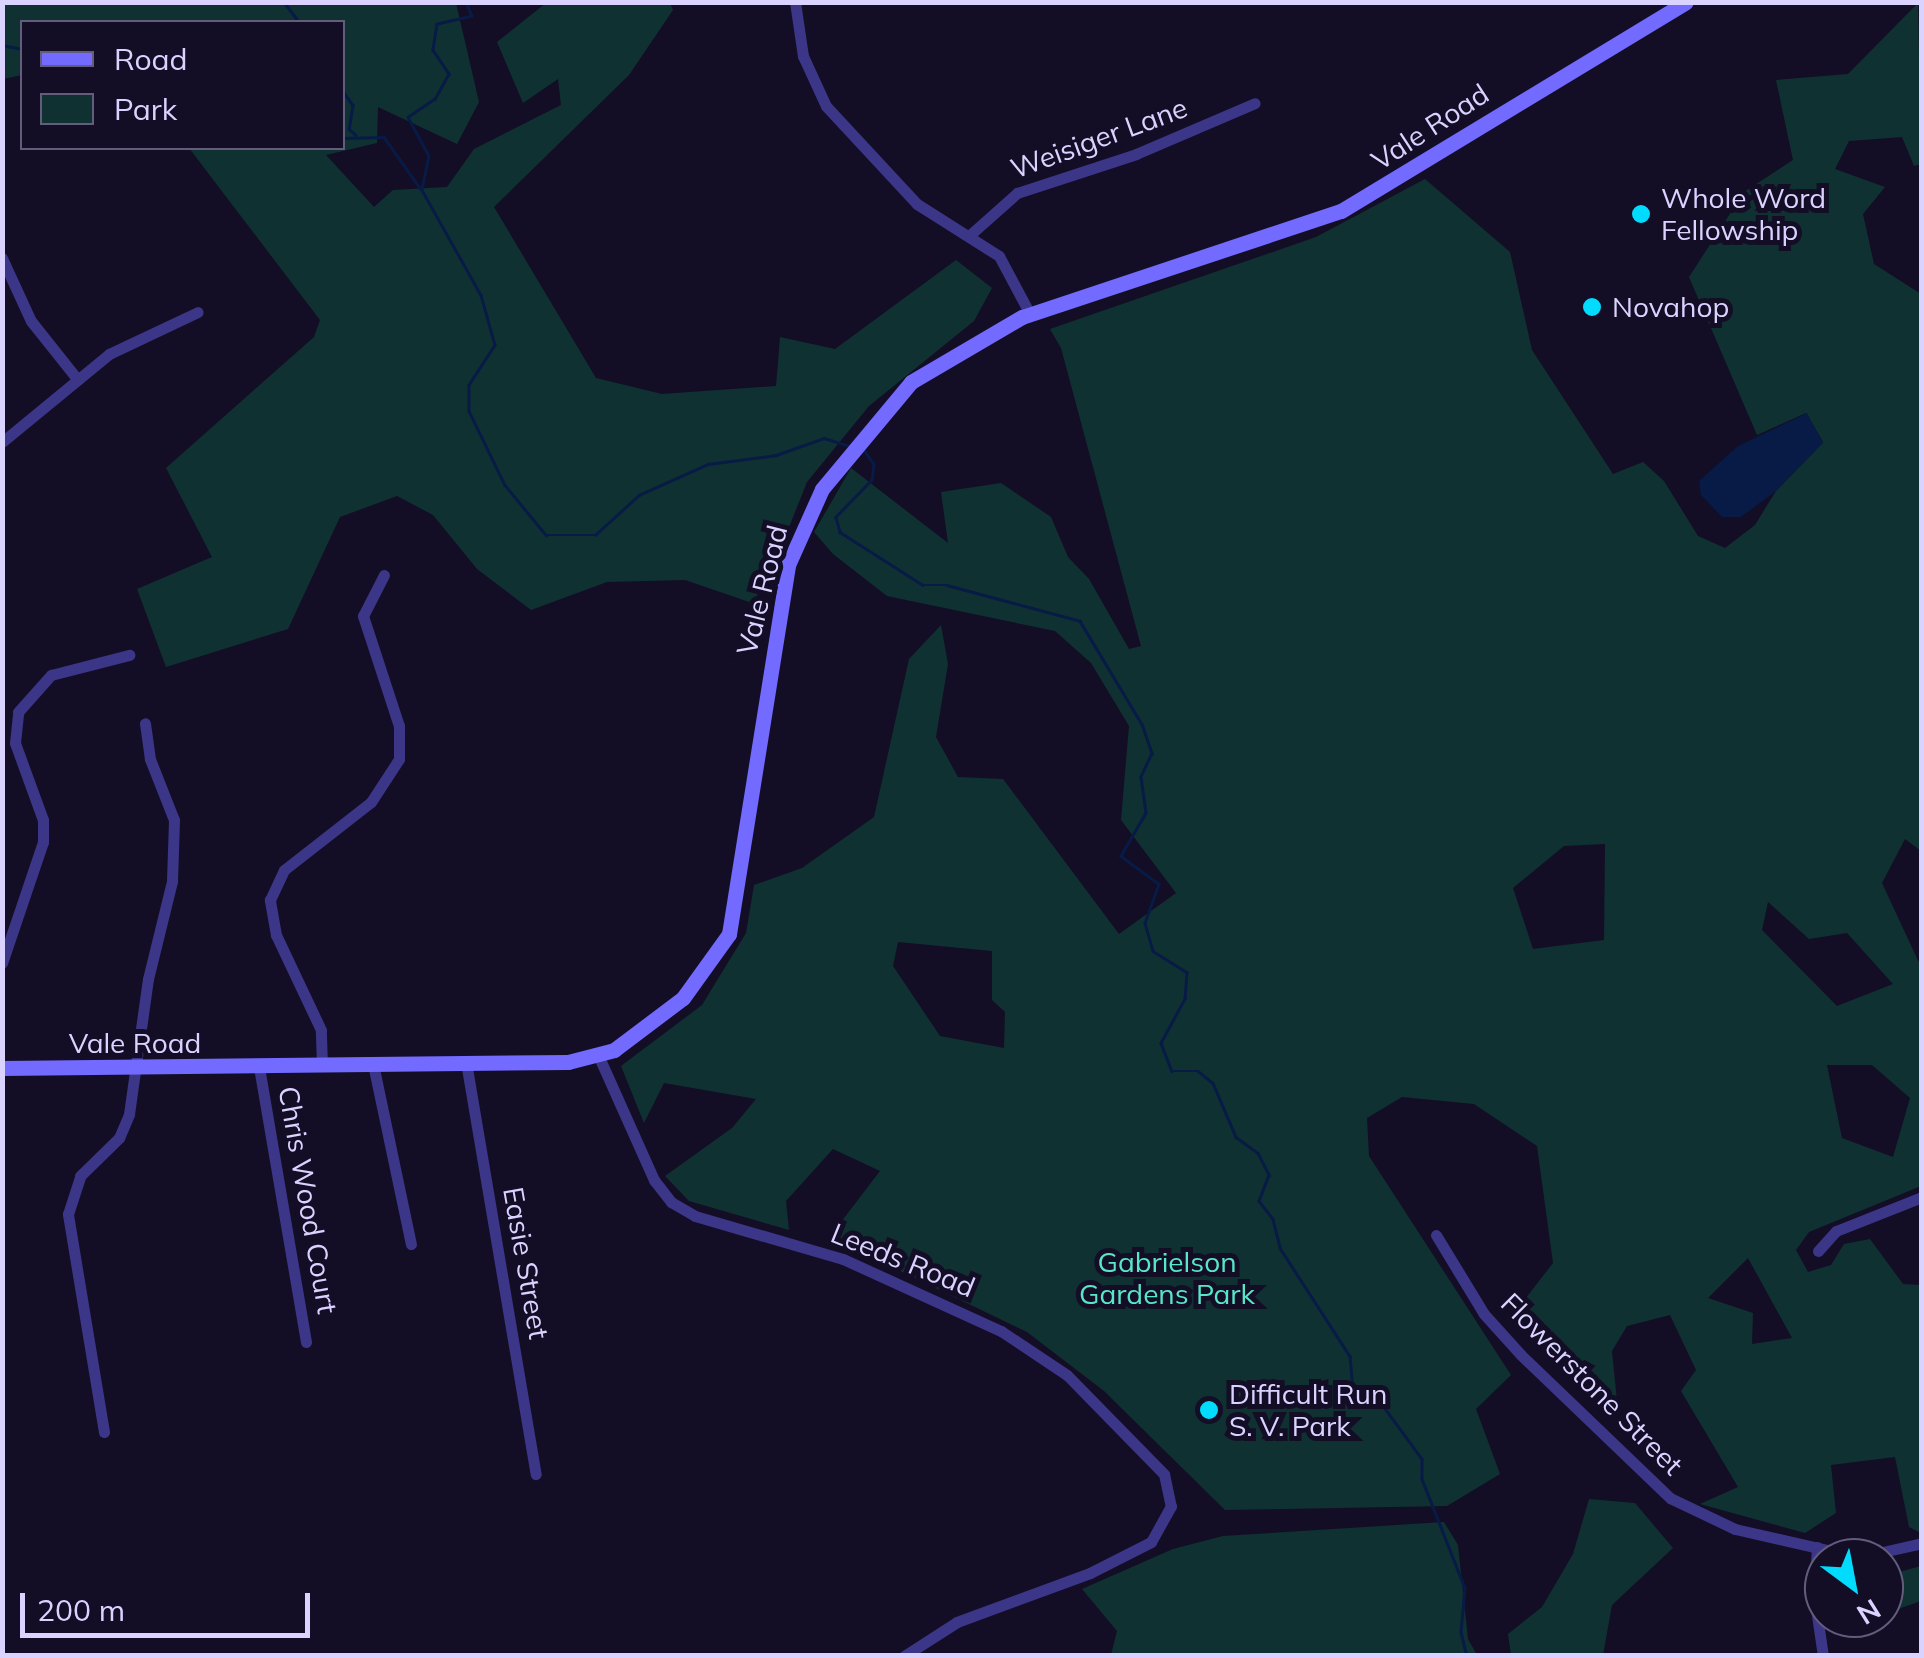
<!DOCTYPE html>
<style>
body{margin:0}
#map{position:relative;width:1924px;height:1658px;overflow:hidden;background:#130e26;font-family:Mulish,sans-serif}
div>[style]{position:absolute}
.green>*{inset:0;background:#103131}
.water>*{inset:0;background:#071b46}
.stream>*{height:2.5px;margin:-1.25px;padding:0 1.25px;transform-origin:1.25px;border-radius:1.25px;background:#071b46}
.minor>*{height:11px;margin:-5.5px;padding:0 5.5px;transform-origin:5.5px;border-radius:5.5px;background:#3c3688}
.secondary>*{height:15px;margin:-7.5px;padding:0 7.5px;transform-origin:7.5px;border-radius:7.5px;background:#736aff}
.dots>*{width:28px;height:28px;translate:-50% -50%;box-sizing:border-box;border:5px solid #130e26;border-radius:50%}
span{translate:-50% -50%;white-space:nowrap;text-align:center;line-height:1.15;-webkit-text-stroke:10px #130e26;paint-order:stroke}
.street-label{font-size:28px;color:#dad3ff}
.poi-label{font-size:28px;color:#dad3ff}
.left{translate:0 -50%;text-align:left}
.park-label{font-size:28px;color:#57e6c8}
.frame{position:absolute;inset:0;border:5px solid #dad3ff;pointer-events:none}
.legend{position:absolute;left:20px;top:20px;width:325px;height:130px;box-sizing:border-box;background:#130e26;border:2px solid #635d7d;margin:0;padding:12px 18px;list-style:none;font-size:30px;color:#dad3ff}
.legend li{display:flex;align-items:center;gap:20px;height:50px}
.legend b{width:50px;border:2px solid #635d7d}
.north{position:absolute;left:1804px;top:1538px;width:100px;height:100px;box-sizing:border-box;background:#130e26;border:2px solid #635d7d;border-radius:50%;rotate:148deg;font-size:28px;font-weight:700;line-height:40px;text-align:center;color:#dad3ff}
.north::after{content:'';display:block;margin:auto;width:35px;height:45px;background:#00dbfe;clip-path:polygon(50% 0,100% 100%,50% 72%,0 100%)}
.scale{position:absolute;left:20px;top:1593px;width:290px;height:45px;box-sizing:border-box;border:5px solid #dad3ff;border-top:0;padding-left:12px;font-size:30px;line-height:35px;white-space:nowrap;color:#dad3ff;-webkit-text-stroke:8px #130e26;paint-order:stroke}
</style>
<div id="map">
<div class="green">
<div style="clip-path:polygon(3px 2px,456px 3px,479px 102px,457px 144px,378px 107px,377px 143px,326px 155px,374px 207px,393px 190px,447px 187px,474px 149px,561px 105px,558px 79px,523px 103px,497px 42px,546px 3px,670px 3px,673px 10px,629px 75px,494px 207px,596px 378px,662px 394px,776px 386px,780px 337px,835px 349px,956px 260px,992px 288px,974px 321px,869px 406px,807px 482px,758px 605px,685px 580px,607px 582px,531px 610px,477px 569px,433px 515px,397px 496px,340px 517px,288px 629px,166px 667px,137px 589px,212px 557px,166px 468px,314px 337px,320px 320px,189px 148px,342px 148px,342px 22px,22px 22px,22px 75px,3px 79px)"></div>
<div style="clip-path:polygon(evenodd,1918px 3px,1921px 164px,1914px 166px,1902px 137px,1849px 141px,1835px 169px,1885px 187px,1863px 214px,1874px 264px,1921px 294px,1921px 851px,1905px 839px,1882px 883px,1921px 967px,1921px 1186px,1809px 1232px,1796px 1250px,1808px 1272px,1831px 1265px,1844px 1244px,1870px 1239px,1903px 1284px,1921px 1285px,1921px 1533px,1909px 1527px,1895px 1457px,1831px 1465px,1836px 1513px,1805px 1533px,1700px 1504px,1738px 1487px,1681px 1391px,1696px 1370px,1670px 1315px,1627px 1326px,1612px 1351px,1618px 1411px,1515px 1312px,1553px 1263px,1537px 1146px,1474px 1104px,1402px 1097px,1367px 1118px,1369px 1156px,1511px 1375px,1476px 1409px,1500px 1474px,1447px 1506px,1225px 1510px,1104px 1391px,1027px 1332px,892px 1267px,825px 1243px,880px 1171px,833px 1149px,786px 1201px,789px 1230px,689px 1201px,665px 1176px,732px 1128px,756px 1099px,664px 1083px,644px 1123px,621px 1066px,702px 1005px,746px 933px,754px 885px,802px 868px,874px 817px,909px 659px,941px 625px,948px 664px,936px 737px,958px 777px,1003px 779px,1119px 934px,1176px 893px,1121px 820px,1129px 726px,1091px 663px,1055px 631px,887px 596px,833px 554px,814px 532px,851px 468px,948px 543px,941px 492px,1001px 483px,1051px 517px,1068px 557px,1089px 579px,1129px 649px,1141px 646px,1061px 348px,1050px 329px,1316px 237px,1425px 179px,1510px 252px,1532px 350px,1613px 474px,1643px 462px,1664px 481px,1698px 536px,1725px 548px,1755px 525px,1776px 491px,1823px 442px,1806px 413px,1757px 435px,1689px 277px,1744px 192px,1793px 160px,1776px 80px,1848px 74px,1918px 3px,1605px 844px,1604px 940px,1533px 949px,1513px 888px,1564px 846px,1605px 844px,1918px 3px,1768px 902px,1809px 939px,1847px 933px,1893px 984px,1837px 1006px,1762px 930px,1768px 902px,1918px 3px,898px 942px,992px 951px,992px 1000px,1005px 1012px,1004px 1048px,940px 1036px,893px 966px,898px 942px,1918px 3px,1827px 1065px,1872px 1065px,1910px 1098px,1893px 1157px,1842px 1138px,1827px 1065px,1918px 3px,1748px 1258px,1792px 1338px,1752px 1344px,1753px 1313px,1708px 1298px,1748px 1258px)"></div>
<div style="clip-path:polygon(1589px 1499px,1635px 1503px,1673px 1548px,1612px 1605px,1603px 1655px,1511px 1655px,1508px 1634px,1542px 1607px,1573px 1554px)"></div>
<div style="clip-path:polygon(1444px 1522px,1458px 1545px,1468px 1639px,1477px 1655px,1111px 1655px,1117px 1631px,1082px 1589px,1173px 1549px,1223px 1536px)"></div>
<div style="clip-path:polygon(1921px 1566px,1921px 1601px,1884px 1614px,1884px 1576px)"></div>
</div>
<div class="water">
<div style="clip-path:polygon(1807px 413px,1823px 443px,1776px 491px,1741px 517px,1722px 517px,1701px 495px,1699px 481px,1738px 446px)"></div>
</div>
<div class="stream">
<div style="left:284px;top:2px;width:25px;rotate:53deg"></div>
<div style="left:466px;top:2px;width:15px;rotate:67deg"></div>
<div style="left:472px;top:16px;width:36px;rotate:167deg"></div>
<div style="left:437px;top:24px;width:26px;rotate:99deg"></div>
<div style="left:433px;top:50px;width:29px;rotate:56deg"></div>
<div style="left:449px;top:74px;width:29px;rotate:119deg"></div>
<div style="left:435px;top:99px;width:32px;rotate:146deg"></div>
<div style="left:408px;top:117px;width:44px;rotate:61.7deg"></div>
<div style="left:429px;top:156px;width:35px;rotate:102deg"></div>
<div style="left:422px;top:190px;width:120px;rotate:60.7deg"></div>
<div style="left:481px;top:295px;width:52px;rotate:74.4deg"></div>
<div style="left:495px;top:345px;width:48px;rotate:123deg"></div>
<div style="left:469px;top:385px;width:26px;rotate:90deg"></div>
<div style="left:469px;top:411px;width:82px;rotate:64.1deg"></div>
<div style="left:505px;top:485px;width:65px;rotate:50.6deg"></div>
<div style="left:546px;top:535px;width:49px"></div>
<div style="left:595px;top:535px;width:59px;rotate:-42.3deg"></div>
<div style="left:639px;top:495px;width:76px;rotate:-24.2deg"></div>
<div style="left:708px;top:464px;width:69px;rotate:-7.5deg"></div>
<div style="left:776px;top:455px;width:51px;rotate:-19.5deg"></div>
<div style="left:824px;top:438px;width:28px;rotate:17deg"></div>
<div style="left:127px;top:22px;width:3px"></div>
<div style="left:2px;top:45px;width:20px;rotate:11deg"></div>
<div style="left:342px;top:90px;width:19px;rotate:54deg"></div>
<div style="left:353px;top:105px;width:24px;rotate:99deg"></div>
<div style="left:349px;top:129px;width:9px;rotate:41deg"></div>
<div style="left:342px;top:138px;width:42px;rotate:-1.4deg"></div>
<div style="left:384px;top:137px;width:62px;rotate:54.8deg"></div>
<div style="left:864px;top:450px;width:17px;rotate:54deg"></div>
<div style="left:874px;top:464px;width:16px;rotate:97deg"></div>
<div style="left:872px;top:480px;width:52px;rotate:134.2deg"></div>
<div style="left:836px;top:517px;width:16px;rotate:75deg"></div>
<div style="left:840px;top:532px;width:98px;rotate:32.6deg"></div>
<div style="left:923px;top:585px;width:24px"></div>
<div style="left:947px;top:585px;width:138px;rotate:15.1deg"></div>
<div style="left:1080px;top:621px;width:120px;rotate:59deg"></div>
<div style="left:1142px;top:724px;width:31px;rotate:71deg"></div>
<div style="left:1152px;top:753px;width:26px;rotate:115deg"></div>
<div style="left:1141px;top:777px;width:36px;rotate:82deg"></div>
<div style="left:1146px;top:813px;width:50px;rotate:120.2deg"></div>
<div style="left:1121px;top:856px;width:47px;rotate:36.4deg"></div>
<div style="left:1159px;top:884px;width:41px;rotate:109.7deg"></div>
<div style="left:1145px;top:923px;width:29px;rotate:74deg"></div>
<div style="left:1153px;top:951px;width:40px;rotate:32deg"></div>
<div style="left:1187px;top:972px;width:27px;rotate:94deg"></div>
<div style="left:1185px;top:999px;width:50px;rotate:118.6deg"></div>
<div style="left:1161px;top:1043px;width:30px;rotate:69deg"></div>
<div style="left:1172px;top:1071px;width:26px"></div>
<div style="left:1198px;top:1071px;width:19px;rotate:39deg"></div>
<div style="left:1213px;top:1083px;width:59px;rotate:66.9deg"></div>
<div style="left:1236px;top:1137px;width:27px;rotate:36deg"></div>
<div style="left:1258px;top:1153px;width:25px;rotate:63deg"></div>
<div style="left:1269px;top:1175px;width:28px;rotate:111deg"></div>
<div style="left:1259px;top:1201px;width:23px;rotate:52deg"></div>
<div style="left:1273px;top:1219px;width:30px;rotate:76deg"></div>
<div style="left:1280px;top:1248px;width:129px;rotate:57.1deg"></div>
<div style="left:1350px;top:1356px;width:44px;rotate:84.8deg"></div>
<div style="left:1354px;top:1400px;width:31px;rotate:13deg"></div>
<div style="left:1384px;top:1407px;width:64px;rotate:53.8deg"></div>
<div style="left:1422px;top:1459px;width:20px;rotate:90deg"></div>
<div style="left:1422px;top:1479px;width:117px;rotate:68.5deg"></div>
<div style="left:1465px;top:1588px;width:44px;rotate:95.2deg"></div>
<div style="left:1461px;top:1632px;width:25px;rotate:76deg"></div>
</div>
<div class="minor">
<div style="left:795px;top:2px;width:55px;rotate:81.6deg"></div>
<div style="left:803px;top:56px;width:55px;rotate:65.3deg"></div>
<div style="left:826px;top:106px;width:134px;rotate:47.1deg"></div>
<div style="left:917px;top:204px;width:97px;rotate:32.4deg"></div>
<div style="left:999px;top:256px;width:66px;rotate:61.9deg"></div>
<div style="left:971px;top:234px;width:62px;rotate:-41.7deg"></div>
<div style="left:1017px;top:193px;width:125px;rotate:-18.1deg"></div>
<div style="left:1136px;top:154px;width:129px;rotate:-23.2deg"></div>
<div style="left:2px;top:258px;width:69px;rotate:65.3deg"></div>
<div style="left:31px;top:321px;width:75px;rotate:51.5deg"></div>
<div style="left:2px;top:442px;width:139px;rotate:-39.4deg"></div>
<div style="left:109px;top:354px;width:98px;rotate:-25.3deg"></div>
<div style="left:2px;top:963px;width:128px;rotate:-71.3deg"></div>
<div style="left:43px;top:842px;width:22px;rotate:-90deg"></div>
<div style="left:43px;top:820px;width:82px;rotate:-110deg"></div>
<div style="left:15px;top:743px;width:31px;rotate:-84deg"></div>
<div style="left:18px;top:712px;width:50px;rotate:-48.3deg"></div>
<div style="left:51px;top:675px;width:81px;rotate:-14.4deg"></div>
<div style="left:599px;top:1057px;width:135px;rotate:65.9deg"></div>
<div style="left:654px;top:1180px;width:28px;rotate:52deg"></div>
<div style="left:671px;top:1202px;width:28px;rotate:30deg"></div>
<div style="left:695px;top:1216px;width:154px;rotate:16.2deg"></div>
<div style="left:843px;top:1259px;width:174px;rotate:24.5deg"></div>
<div style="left:1001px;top:1331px;width:79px;rotate:33.7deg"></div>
<div style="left:1067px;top:1375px;width:139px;rotate:45.6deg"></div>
<div style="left:1164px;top:1474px;width:33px;rotate:78deg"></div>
<div style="left:1171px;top:1506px;width:41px;rotate:119.1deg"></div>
<div style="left:1151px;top:1542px;width:68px;rotate:153.1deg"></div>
<div style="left:1090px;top:1573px;width:142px;rotate:159.8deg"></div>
<div style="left:957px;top:1622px;width:63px;rotate:147.3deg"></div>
<div style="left:466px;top:1062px;width:418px;rotate:80.4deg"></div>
<div style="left:373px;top:1064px;width:184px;rotate:78.1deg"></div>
<div style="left:322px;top:1065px;width:35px;rotate:-92deg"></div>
<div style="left:321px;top:1030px;width:105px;rotate:-115.3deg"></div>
<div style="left:276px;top:935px;width:36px;rotate:-100deg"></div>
<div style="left:270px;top:900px;width:33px;rotate:-65deg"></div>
<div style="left:284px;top:870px;width:110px;rotate:-38deg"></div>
<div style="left:371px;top:802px;width:51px;rotate:-56.9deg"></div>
<div style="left:399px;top:759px;width:33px;rotate:-90deg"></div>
<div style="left:399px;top:726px;width:116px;rotate:-108.1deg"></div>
<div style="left:363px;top:616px;width:46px;rotate:-62.9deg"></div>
<div style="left:259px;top:1067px;width:279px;rotate:80.3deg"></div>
<div style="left:1436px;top:1235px;width:92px;rotate:58.7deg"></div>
<div style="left:1484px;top:1314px;width:55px;rotate:47.9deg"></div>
<div style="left:1521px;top:1355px;width:207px;rotate:43.8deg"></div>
<div style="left:1670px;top:1498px;width:72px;rotate:25.5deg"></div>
<div style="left:1735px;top:1529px;width:104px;rotate:12.8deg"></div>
<div style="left:1836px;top:1552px;width:42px;rotate:1.4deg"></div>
<div style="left:1878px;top:1553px;width:45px;rotate:-12.8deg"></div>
<div style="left:1818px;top:1251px;width:27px;rotate:-48deg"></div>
<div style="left:1836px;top:1231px;width:92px;rotate:-21.6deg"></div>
<div style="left:104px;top:1432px;width:221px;rotate:-99.4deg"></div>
<div style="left:68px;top:1214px;width:40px;rotate:-72deg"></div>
<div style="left:80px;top:1176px;width:54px;rotate:-44.3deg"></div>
<div style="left:119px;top:1138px;width:26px;rotate:-67deg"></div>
<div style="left:129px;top:1114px;width:136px;rotate:-82deg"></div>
<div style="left:148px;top:979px;width:101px;rotate:-76.2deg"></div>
<div style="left:172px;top:881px;width:61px;rotate:-88.1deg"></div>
<div style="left:174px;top:820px;width:66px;rotate:-111.5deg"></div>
<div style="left:150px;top:759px;width:36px;rotate:-98deg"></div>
<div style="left:1817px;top:1547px;width:48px;rotate:93.6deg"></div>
<div style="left:1814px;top:1595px;width:62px;rotate:81.6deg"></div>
</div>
<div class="secondary">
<div style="left:2px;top:1068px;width:566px;rotate:-0.61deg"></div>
<div style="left:568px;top:1062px;width:48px;rotate:-14.6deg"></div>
<div style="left:614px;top:1050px;width:86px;rotate:-37deg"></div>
<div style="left:683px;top:998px;width:79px;rotate:-54.3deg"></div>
<div style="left:729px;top:934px;width:374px;rotate:-80.9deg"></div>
<div style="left:788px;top:565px;width:83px;rotate:-65.9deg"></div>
<div style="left:822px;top:489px;width:139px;rotate:-50.2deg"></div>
<div style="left:911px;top:382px;width:129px;rotate:-30.4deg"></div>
<div style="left:1022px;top:317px;width:336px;rotate:-18.4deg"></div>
<div style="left:1341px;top:211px;width:403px;rotate:-31.2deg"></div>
</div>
<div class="dots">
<div style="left:1641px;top:214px;background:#00dbfe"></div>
<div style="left:1592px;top:307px;background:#00dbfe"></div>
<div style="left:1209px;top:1410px;background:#00dbfe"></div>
</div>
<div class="street-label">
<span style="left:1430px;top:127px;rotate:-33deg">Vale Road</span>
<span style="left:1099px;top:138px;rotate:-20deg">Weisiger Lane</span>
<span style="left:762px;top:590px;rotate:-76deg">Vale Road</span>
<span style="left:135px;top:1043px">Vale Road</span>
<span style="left:308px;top:1200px;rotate:80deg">Chris Wood Court</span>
<span style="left:903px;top:1260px;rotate:22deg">Leeds Road</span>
<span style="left:526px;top:1263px;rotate:80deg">Easie Street</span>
<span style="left:1592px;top:1384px;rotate:45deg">Flowerstone Street</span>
</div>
<div class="poi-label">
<span class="left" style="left:1661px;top:214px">Whole Word<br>Fellowship</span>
<span class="left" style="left:1612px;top:307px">Novahop</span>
<span class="left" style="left:1229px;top:1410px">Difficult Run<br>S. V. Park</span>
</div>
<div class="park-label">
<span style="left:1167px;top:1278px">Gabrielson<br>Gardens Park</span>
</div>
<div class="frame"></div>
<ul class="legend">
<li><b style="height:12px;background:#736aff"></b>Road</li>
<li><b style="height:28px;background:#103131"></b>Park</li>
</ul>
<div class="north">N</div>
<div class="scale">200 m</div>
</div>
